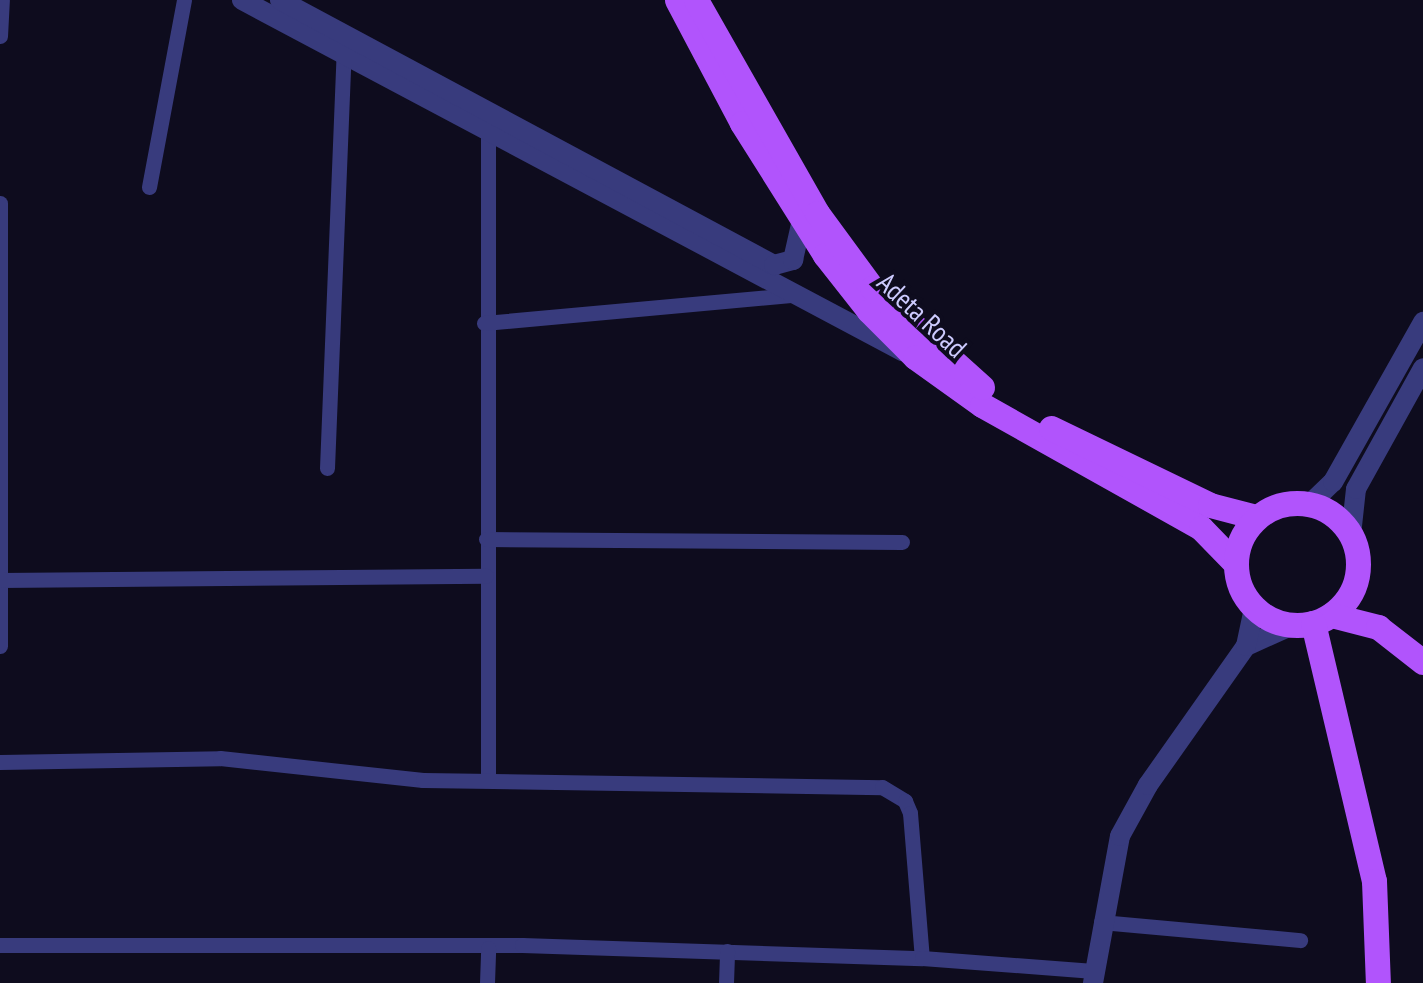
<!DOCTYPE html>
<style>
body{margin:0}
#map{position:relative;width:1423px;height:983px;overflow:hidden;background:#0e0c1e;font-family:"PT Sans Narrow",sans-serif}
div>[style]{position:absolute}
.minor>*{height:15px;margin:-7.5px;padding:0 7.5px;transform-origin:7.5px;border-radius:7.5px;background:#383b7d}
.tertiary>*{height:20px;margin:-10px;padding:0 10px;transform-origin:10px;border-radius:10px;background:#383b7d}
.primary>*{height:25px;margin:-12.5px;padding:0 12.5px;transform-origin:12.5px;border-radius:12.5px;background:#b154fc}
.primary>.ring{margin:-12.5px;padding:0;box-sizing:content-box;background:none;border:25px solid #b154fc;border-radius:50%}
span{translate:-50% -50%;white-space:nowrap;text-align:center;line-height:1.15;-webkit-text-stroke:8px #0e0c1e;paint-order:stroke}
.street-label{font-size:28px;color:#cdcbfe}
</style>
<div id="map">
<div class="minor">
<div style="left:0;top:36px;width:36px;rotate:-87deg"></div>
<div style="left:488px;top:133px;width:645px;rotate:90deg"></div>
<div style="left:149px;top:187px;width:190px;rotate:-79.4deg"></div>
<div style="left:0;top:203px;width:443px;rotate:90deg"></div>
<div style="left:484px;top:323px;width:308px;rotate:-5.2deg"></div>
<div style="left:327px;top:468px;width:417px;rotate:-87.7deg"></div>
<div style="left:486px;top:539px;width:416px;rotate:0.4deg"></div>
<div style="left:0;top:580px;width:486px;rotate:-0.5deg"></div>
<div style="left:0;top:762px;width:220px;rotate:-1deg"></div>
<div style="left:220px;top:758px;width:204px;rotate:6.2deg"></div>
<div style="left:423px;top:780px;width:459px;rotate:0.9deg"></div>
<div style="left:882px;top:787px;width:27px;rotate:31deg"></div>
<div style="left:905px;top:801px;width:13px;rotate:67deg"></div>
<div style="left:910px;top:813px;width:145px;rotate:85.3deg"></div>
<div style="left:1101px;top:922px;width:200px;rotate:5.2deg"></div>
<div style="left:0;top:945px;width:522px"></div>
<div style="left:522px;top:945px;width:400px;rotate:1.9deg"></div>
<div style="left:922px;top:958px;width:172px;rotate:4.3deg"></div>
<div style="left:487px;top:983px;width:35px;rotate:-88deg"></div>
<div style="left:726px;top:983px;width:32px;rotate:-88deg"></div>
</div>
<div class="tertiary">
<div style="left:242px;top:0;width:748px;rotate:28deg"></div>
<div style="left:280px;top:0;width:561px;rotate:28.21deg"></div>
<div style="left:774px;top:265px;width:20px;rotate:-15deg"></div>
<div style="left:793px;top:260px;width:41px;rotate:-77.3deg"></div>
<div style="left:1311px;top:503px;width:30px;rotate:-44deg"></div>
<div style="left:1333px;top:482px;width:184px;rotate:-60.6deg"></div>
<div style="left:1351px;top:535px;width:46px;rotate:-83.8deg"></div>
<div style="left:1356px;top:489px;width:138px;rotate:-61deg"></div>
<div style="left:1246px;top:646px;width:51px;rotate:-24.1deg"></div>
<div style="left:1093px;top:983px;width:149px;rotate:-79.6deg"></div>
<div style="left:1120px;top:836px;width:58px;rotate:-61.2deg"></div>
<div style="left:1148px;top:785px;width:170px;rotate:-54.8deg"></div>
<div style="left:1246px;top:646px;width:40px;rotate:-78deg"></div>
</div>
<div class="primary">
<div style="left:677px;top:0;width:139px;rotate:62.1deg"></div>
<div style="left:742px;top:123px;width:156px;rotate:57.8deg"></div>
<div style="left:825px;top:255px;width:71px;rotate:51.8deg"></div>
<div style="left:869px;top:311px;width:65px;rotate:45deg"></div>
<div style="left:915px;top:357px;width:82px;rotate:35.6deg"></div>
<div style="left:982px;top:405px;width:251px;rotate:29.3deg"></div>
<div style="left:1201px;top:528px;width:50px;rotate:45.8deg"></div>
<div style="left:696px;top:0;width:245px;rotate:60.4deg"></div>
<div style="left:817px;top:213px;width:93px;rotate:53.7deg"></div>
<div style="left:872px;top:288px;width:148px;rotate:42deg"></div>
<div style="left:1051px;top:428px;width:177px;rotate:25.8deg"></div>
<div style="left:1210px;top:505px;width:48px;rotate:14.6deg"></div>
<div class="ring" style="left:1236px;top:503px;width:97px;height:97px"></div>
<div style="left:1331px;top:615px;width:49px;rotate:14.3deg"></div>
<div style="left:1378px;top:627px;width:57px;rotate:37.9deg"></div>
<div style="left:1313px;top:623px;width:265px;rotate:76.7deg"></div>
<div style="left:1374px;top:881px;width:102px;rotate:87.8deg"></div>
</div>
<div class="street-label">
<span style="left:922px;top:315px;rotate:43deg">Adeta Road</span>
</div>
</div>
